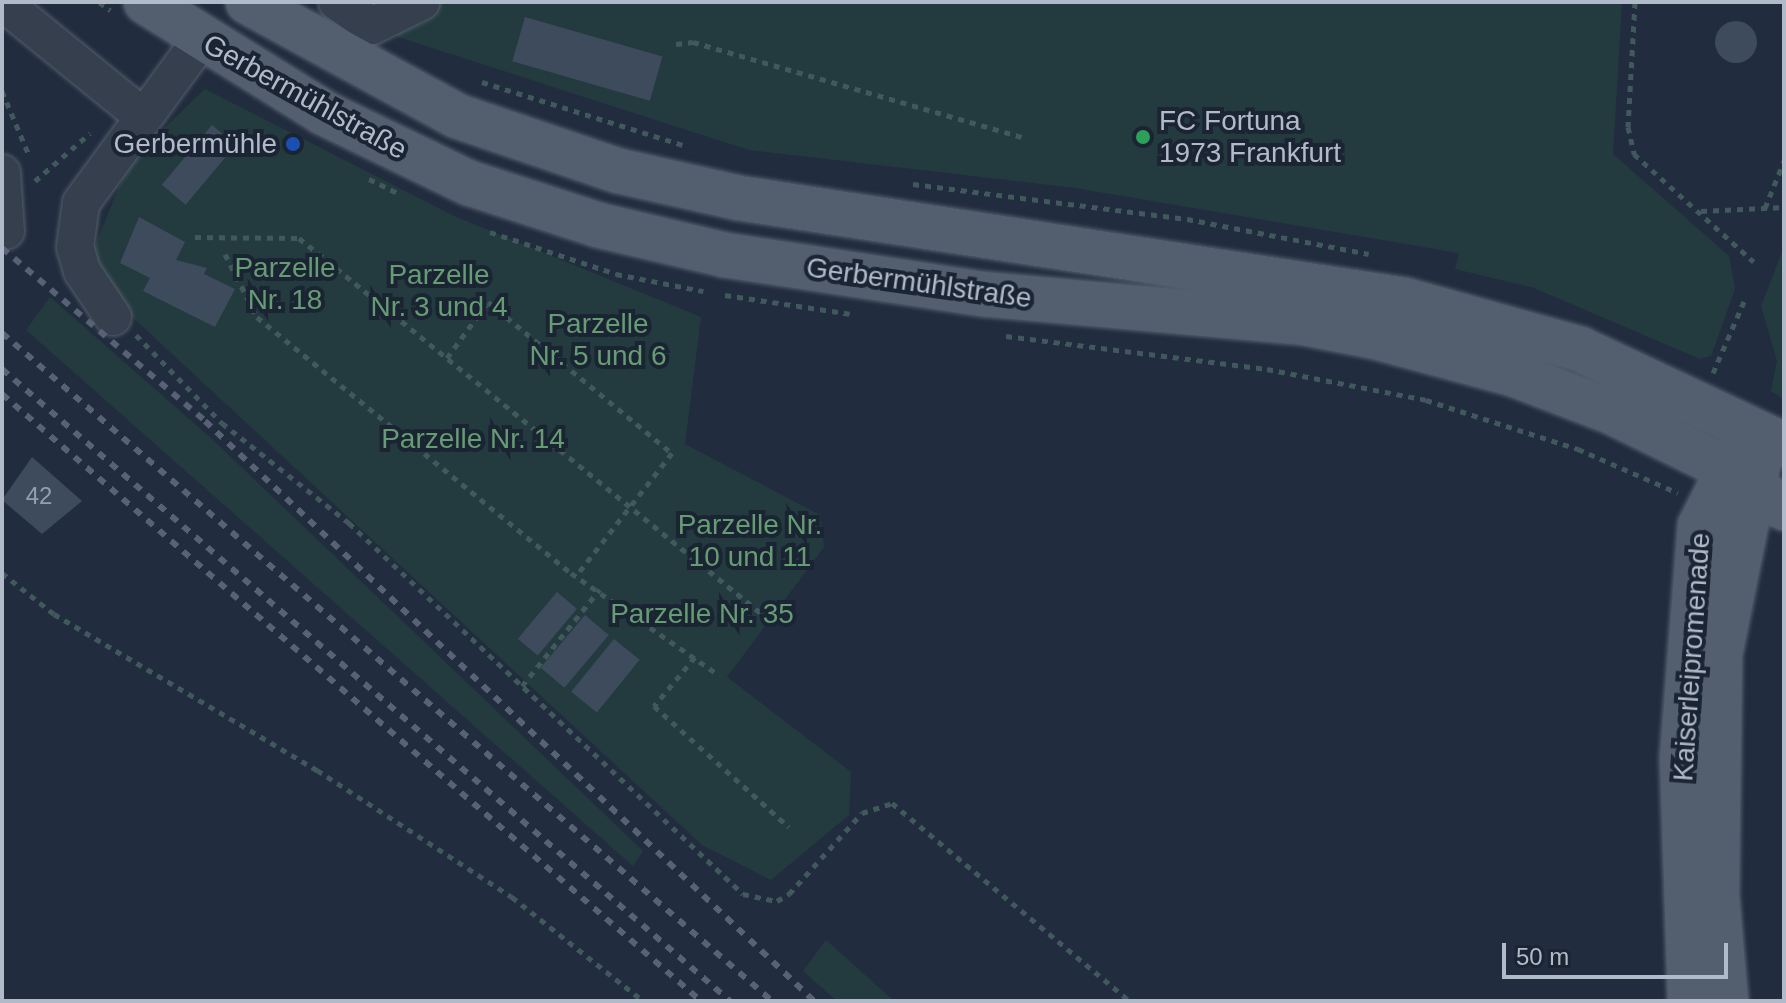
<!DOCTYPE html>
<meta charset="utf-8">
<style>
body{margin:0}
#map{position:relative;width:1786px;height:1003px;overflow:hidden;background:#212d3e;font-family:Helvetica,sans-serif}
div>[style]{position:absolute}
.green>*{inset:0;background:#233b3f}
.building>*{inset:0;background:#3d4b5d;transform-origin:0 0}
.round{border-radius:50%}
.path>*{height:5px;margin-top:-2.5px;transform-origin:0;background:repeating-linear-gradient(90deg,#41585c 0 6px,transparent 0 12px)}
.roads{filter:drop-shadow(0 0 2px #535d6c) drop-shadow(0 0 2px #535d6c)}
.minor>*{height:36px;margin:-18px;padding:0 18px;transform-origin:18px;border-radius:18px;background:#353f4e}
.major>*{height:44px;margin:-22px;padding:0 22px;transform-origin:22px;border-radius:22px;background:#535e6e}
.rail>*{height:6px;margin-top:-3px;transform-origin:0;background:repeating-linear-gradient(90deg,#576375 0 8px,transparent 0 16px)}
.dots>*{width:22px;height:22px;translate:-50% -50%;box-sizing:border-box;border:4px solid #1b2433;border-radius:50%}
span{translate:-50% -50%;white-space:nowrap;text-align:center;line-height:1.15;-webkit-text-stroke:8px #1b2433;paint-order:stroke}
.number-label{font-size:24px;color:#949eae}
.number-label span{-webkit-text-stroke-width:0}
.street-label{font-size:28px;color:#b1bac9}
.poi-label{font-size:28px;color:#b1bac9}
.left{translate:0 -50%;text-align:left}
.right{translate:-100% -50%;text-align:right}
.park-label{font-size:28px;color:#669c73}
.frame{position:absolute;inset:0;border:4px solid #b1bac9;pointer-events:none}
.scale{position:absolute;left:1502px;top:943px;width:226px;height:36px;box-sizing:border-box;border:4px solid #b1bac9;border-top:0;padding-left:10px;font-size:24px;line-height:28px;white-space:nowrap;color:#b1bac9;-webkit-text-stroke:6px #1b2433;paint-order:stroke}
</style>
<div id="map">
<div class="green">
<div style="clip-path:polygon(354px 2px,1622px 2px,1613px 154px,1729px 256px,1735px 289px,1711px 356px,1700px 359px,1534px 288px,1455px 269px,1459px 253px,1075px 188px,749px 150px,398px 37px)"></div>
<div style="clip-path:polygon(205px 89px,454px 216px,701px 317px,685px 444px,820px 515px,824px 547px,727px 677px,851px 772px,849px 815px,771px 880px,702px 845px,116px 302px,93px 251px,129px 162px)"></div>
<div style="clip-path:polygon(1784px 247px,1784px 399px,1771px 391px,1777px 361px,1761px 306px)"></div>
<div style="clip-path:polygon(50px 297px,212px 439px,643px 851px,633px 866px,26px 330px)"></div>
<div style="clip-path:polygon(826px 940px,894px 1001px,837px 1001px,803px 971px)"></div>
</div>
<div class="building">
<div style="left:525px;top:17px;width:143px;height:46px;rotate:16deg"></div>
<div class="round" style="left:1715px;top:21px;width:42px;height:42px"></div>
<div style="left:212px;top:125px;width:31px;height:78px;rotate:40deg"></div>
<div style="clip-path:polygon(139px 217px,185px 242px,176px 260px,207px 268px,204px 274px,235px 289px,215px 327px,143px 291px,150px 278px,120px 263px)"></div>
<div style="clip-path:polygon(32px 457px,82px 501px,42px 534px,2px 500px)"></div>
<div style="left:557px;top:592px;width:26px;height:61px;rotate:40deg"></div>
<div style="left:585px;top:615px;width:31px;height:69px;rotate:40deg"></div>
<div style="left:614px;top:639px;width:33px;height:68px;rotate:39deg"></div>
</div>
<div class="path">
<div style="left:99px;top:2px;width:14px;rotate:36deg"></div>
<div style="left:1635px;top:2px;width:125px;rotate:93.2deg"></div>
<div style="left:1628px;top:127px;width:28px;rotate:77deg"></div>
<div style="left:1634px;top:154px;width:161px;rotate:42deg"></div>
<div style="left:676px;top:44px;width:17px;rotate:-7deg"></div>
<div style="left:693px;top:42px;width:342px;rotate:16.1deg"></div>
<div style="left:482px;top:82px;width:211px;rotate:17.4deg"></div>
<div style="left:2px;top:91px;width:67px;rotate:67.2deg"></div>
<div style="left:369px;top:179px;width:34px;rotate:26deg"></div>
<div style="left:35px;top:181px;width:73px;rotate:-41.1deg"></div>
<div style="left:913px;top:184px;width:276px;rotate:7.3deg"></div>
<div style="left:1187px;top:219px;width:185px;rotate:10.9deg"></div>
<div style="left:1765px;top:208px;width:51px;rotate:-68deg"></div>
<div style="left:1701px;top:211px;width:83px;rotate:-2.8deg"></div>
<div style="left:490px;top:232px;width:133px;rotate:18.4deg"></div>
<div style="left:616px;top:274px;width:89px;rotate:11.1deg"></div>
<div style="left:195px;top:237px;width:104px;rotate:0.6deg"></div>
<div style="left:299px;top:238px;width:596px;rotate:39.08deg"></div>
<div style="left:225px;top:254px;width:71px;rotate:63.1deg"></div>
<div style="left:257px;top:317px;width:405px;rotate:39.2deg"></div>
<div style="left:571px;top:573px;width:180px;rotate:34.6deg"></div>
<div style="left:725px;top:295px;width:126px;rotate:8.6deg"></div>
<div style="left:136px;top:335px;width:123px;rotate:45.7deg"></div>
<div style="left:222px;top:423px;width:162px;rotate:38.2deg"></div>
<div style="left:349px;top:523px;width:541px;rotate:43.28deg"></div>
<div style="left:743px;top:894px;width:35px;rotate:12deg"></div>
<div style="left:777px;top:901px;width:14px;rotate:-30deg"></div>
<div style="left:789px;top:894px;width:109px;rotate:-48deg"></div>
<div style="left:862px;top:813px;width:32px;rotate:-18deg"></div>
<div style="left:892px;top:803px;width:310px;rotate:39.8deg"></div>
<div style="left:1006px;top:336px;width:263px;rotate:7.2deg"></div>
<div style="left:1267px;top:369px;width:162px;rotate:11deg"></div>
<div style="left:1426px;top:400px;width:160px;rotate:17.9deg"></div>
<div style="left:1578px;top:449px;width:109px;rotate:23.7deg"></div>
<div style="left:447px;top:358px;width:69px;rotate:-53.8deg"></div>
<div style="left:488px;top:302px;width:238px;rotate:39.4deg"></div>
<div style="left:672px;top:453px;width:156px;rotate:128deg"></div>
<div style="left:1713px;top:373px;width:81px;rotate:-66.6deg"></div>
<div style="left:2px;top:573px;width:66px;rotate:38.3deg"></div>
<div style="left:54px;top:614px;width:306px;rotate:30.7deg"></div>
<div style="left:317px;top:770px;width:233px;rotate:33.1deg"></div>
<div style="left:512px;top:897px;width:167px;rotate:38.4deg"></div>
<div style="left:695px;top:657px;width:64px;rotate:129.9deg"></div>
<div style="left:654px;top:706px;width:181px;rotate:41.9deg"></div>
<div style="left:522px;top:686px;width:124px;rotate:-51.2deg"></div>
</div>
<div class="roads">
<div class="minor">
<div style="left:2px;top:2px;width:178px;rotate:39.1deg"></div>
<div style="left:337px;top:2px;width:42px;rotate:34.4deg"></div>
<div style="left:372px;top:26px;width:55px;rotate:-26.1deg"></div>
<div style="left:2px;top:173px;width:58px;rotate:86.1deg"></div>
<div style="left:113px;top:317px;width:55px;rotate:-124deg"></div>
<div style="left:82px;top:271px;width:25px;rotate:-106deg"></div>
<div style="left:75px;top:247px;width:44px;rotate:-82.2deg"></div>
<div style="left:81px;top:203px;width:201px;rotate:-53.7deg"></div>
</div>
<div class="major">
<div style="left:146px;top:2px;width:210px;rotate:31.9deg"></div>
<div style="left:324px;top:113px;width:161px;rotate:25.8deg"></div>
<div style="left:469px;top:183px;width:136px;rotate:18deg"></div>
<div style="left:598px;top:225px;width:130px;rotate:13.3deg"></div>
<div style="left:725px;top:255px;width:260px;rotate:8.6deg"></div>
<div style="left:982px;top:294px;width:323px;rotate:5.1deg"></div>
<div style="left:1304px;top:323px;width:73px;rotate:11deg"></div>
<div style="left:1376px;top:337px;width:142px;rotate:15.1deg"></div>
<div style="left:1513px;top:374px;width:106px;rotate:21deg"></div>
<div style="left:1612px;top:412px;width:125px;rotate:26.2deg"></div>
<div style="left:1724px;top:467px;width:73px;rotate:34.3deg"></div>
<div style="left:248px;top:2px;width:238px;rotate:28.6deg"></div>
<div style="left:457px;top:116px;width:171px;rotate:18.8deg"></div>
<div style="left:619px;top:171px;width:123px;rotate:12.7deg"></div>
<div style="left:739px;top:198px;width:674px;rotate:8.71deg"></div>
<div style="left:1405px;top:300px;width:182px;rotate:15.6deg"></div>
<div style="left:1580px;top:349px;width:225px;rotate:25.2deg"></div>
<div style="left:1690px;top:1001px;width:243px;rotate:-91.9deg"></div>
<div style="left:1682px;top:758px;width:233px;rotate:-85.6deg"></div>
<div style="left:1700px;top:526px;width:93px;rotate:-63.2deg"></div>
<div style="left:1726px;top:1001px;width:105px;rotate:-94.9deg"></div>
<div style="left:1717px;top:896px;width:242px;rotate:-89.3deg"></div>
<div style="left:1720px;top:654px;width:198px;rotate:-78.6deg"></div>
</div>
</div>
<div class="rail">
<div style="left:2px;top:248px;width:267px;rotate:40.4deg"></div>
<div style="left:205px;top:421px;width:841px;rotate:43.6deg"></div>
<div style="left:2px;top:333px;width:1019px;rotate:40.94deg"></div>
<div style="left:2px;top:369px;width:964px;rotate:40.96deg"></div>
<div style="left:2px;top:394px;width:926px;rotate:40.97deg"></div>
</div>
<div class="dots">
<div style="left:1143px;top:137px;background:#2e9e5b"></div>
<div style="left:293px;top:144px;background:#1a4fb4"></div>
</div>
<div class="number-label">
<span style="left:39px;top:496px">42</span>
</div>
<div class="street-label">
<span style="left:305px;top:97px;rotate:29deg">Gerbermühlstraße</span>
<span style="left:919px;top:283px;rotate:8deg">Gerbermühlstraße</span>
<span style="left:1692px;top:657px;rotate:-86deg">Kaiserleipromenade</span>
</div>
<div class="poi-label">
<span class="left" style="left:1159px;top:137px">FC Fortuna<br>1973 Frankfurt</span>
<span class="right" style="left:277px;top:144px">Gerbermühle</span>
</div>
<div class="park-label">
<span style="left:285px;top:284px">Parzelle<br>Nr. 18</span>
<span style="left:439px;top:291px">Parzelle<br>Nr. 3 und 4</span>
<span style="left:598px;top:340px">Parzelle<br>Nr. 5 und 6</span>
<span style="left:473px;top:439px">Parzelle Nr. 14</span>
<span style="left:750px;top:541px">Parzelle Nr.<br>10 und 11</span>
<span style="left:702px;top:614px">Parzelle Nr. 35</span>
</div>
<div class="frame"></div>
<div class="scale">50 m</div>
</div>
